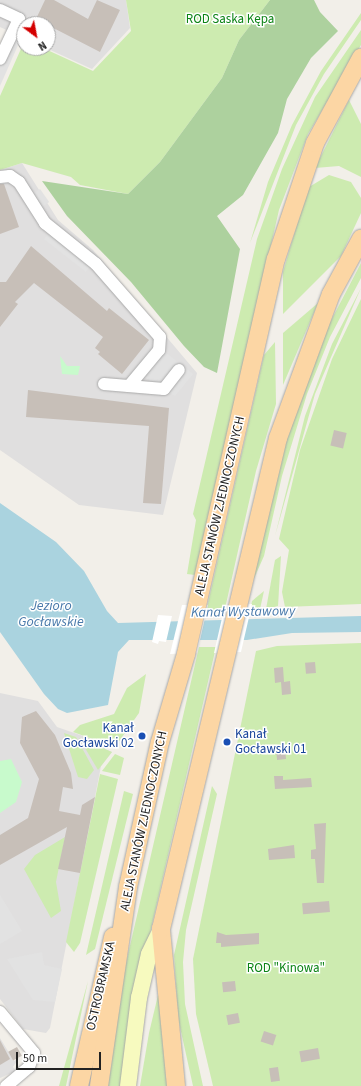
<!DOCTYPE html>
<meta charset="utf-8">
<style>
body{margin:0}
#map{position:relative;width:361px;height:1086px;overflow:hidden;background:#f2efe9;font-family:"Source Sans 3",sans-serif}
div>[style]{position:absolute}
.residential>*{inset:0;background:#e0dfdf}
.grass>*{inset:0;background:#cdebb0}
.forest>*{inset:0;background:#add19e}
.park>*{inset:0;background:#c8facc}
.parking>*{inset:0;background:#e2e2e2;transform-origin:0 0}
.water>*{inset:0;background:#aad3df}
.pier>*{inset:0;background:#fff}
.building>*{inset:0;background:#c7bfb8;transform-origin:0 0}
.roads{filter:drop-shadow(0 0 1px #a9a9a9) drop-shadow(0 0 1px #a9a9a9)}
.minor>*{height:12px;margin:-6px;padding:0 6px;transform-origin:6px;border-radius:6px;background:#fff}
.secondary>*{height:16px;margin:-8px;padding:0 8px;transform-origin:8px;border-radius:8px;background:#f7fabf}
.primary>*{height:18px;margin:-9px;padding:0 9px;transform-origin:9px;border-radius:9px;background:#fcd6a4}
.dots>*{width:11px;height:11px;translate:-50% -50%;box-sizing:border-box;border:2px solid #fff;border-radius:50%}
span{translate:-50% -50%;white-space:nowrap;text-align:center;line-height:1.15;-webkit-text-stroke:3px #fff;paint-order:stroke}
.park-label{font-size:13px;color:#0c8416}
.street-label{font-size:13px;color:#222}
.transit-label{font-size:13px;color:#164399}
.right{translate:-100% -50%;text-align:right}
.left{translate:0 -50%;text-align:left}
.water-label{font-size:14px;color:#4a7aab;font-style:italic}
.north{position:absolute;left:16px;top:16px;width:40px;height:40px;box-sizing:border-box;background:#fff;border:1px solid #a7a7a7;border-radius:50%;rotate:148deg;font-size:11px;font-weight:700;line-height:16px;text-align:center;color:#222}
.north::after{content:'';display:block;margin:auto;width:14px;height:18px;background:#d40000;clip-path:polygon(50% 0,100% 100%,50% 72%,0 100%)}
.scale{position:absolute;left:16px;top:1052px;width:85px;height:18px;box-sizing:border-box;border:2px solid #222;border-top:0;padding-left:5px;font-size:12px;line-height:14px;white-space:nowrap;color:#222;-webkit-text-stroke:3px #fff;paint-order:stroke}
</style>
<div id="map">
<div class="residential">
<div style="clip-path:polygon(0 0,126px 0,130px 28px,92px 69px,46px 48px,48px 24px,24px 24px,24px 38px,0 27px)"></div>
<div style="clip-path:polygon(22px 163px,58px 220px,93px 250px,197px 373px,163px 515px,79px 505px,0 450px,0 170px)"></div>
<div style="clip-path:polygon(0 693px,38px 701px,57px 727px,106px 744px,105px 749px,112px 752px,101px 766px,50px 1028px,46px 1033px,23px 1029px,0 999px)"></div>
<div style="clip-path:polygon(0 1038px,14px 1061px,19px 1058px,13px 1067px,16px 1071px,0 1078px)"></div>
</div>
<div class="grass">
<div style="clip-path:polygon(126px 0,270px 0,239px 40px,222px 78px,160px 162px,128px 194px,80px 185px,71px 177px,22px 163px,0 170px,0 96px,24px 42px,24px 48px,43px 48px,93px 71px,131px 31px)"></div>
<div style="clip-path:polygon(361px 13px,361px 20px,324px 74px,296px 125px,250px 243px,268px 182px,292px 125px,321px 71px)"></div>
<div style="clip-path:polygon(361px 30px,361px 45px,308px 134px,279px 210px,195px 575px,187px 574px,196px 520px,193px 514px,257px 239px,282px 169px,315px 97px)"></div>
<div style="clip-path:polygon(349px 100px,361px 124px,361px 177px,339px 166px,315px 168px)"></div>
<div style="clip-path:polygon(329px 175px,351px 182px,361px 198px,361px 213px,341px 256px,283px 314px,283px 272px,303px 204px,309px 187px)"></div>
<div style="clip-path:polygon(361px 263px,361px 278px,330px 337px,307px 394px,282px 476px,264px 556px,252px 583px,284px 445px,324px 334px)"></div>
<div style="clip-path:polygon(361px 288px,315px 394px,275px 536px,305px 416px,332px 344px)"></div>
<div style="clip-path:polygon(361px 299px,361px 604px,285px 607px,282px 592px,289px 550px,279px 539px,300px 450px,332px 359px)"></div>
<div style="clip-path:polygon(318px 303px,283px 385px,283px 333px)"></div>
<div style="clip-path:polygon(275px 342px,276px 404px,256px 471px,224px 613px,206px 612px,264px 355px)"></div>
<div style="clip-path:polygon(281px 556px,278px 606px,266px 609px,275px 560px)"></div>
<div style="clip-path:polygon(264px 591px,260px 609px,250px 611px,252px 601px)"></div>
<div style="clip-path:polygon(361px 643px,361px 1086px,213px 1086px,196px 1014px,193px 959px,256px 651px,277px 646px)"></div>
<div style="clip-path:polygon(199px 647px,216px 647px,139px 981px,121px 1086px,108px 1086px,123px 976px)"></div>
<div style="clip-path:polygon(146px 674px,139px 713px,115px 747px,73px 732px,80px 725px,114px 714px,127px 688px)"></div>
<div style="clip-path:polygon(64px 733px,76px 737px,94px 770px,87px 779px,78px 777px)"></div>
<div style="clip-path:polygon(79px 738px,112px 752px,98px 770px)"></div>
<div style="clip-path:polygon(115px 754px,124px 758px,120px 775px,102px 771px)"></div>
<div style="clip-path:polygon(100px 774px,118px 779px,80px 943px,74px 952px,66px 942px)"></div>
<div style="clip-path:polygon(212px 786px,217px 794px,186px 930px,183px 962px,185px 1004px,203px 1086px,193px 1086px,178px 1018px,174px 955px)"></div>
<div style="clip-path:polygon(124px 791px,133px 794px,95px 949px,86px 955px)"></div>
<div style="clip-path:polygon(65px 837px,56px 882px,61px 911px,51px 918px,24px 869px,35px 855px)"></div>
<div style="clip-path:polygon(88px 981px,66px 1086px,59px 1086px)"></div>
<div style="clip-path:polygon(159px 991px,168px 1086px,140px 1086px,149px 1033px)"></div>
</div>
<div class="forest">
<div style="clip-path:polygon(270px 0,314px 0,320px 12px,338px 31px,311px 58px,287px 99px,278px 133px,243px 195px,217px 216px,240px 249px,217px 373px,204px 367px,184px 346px,131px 282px,67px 216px,42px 181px,128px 194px,160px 162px,222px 78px,239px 40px)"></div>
</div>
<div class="park">
<div style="clip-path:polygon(60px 356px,67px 366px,80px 366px,78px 375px,62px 374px)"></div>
<div style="clip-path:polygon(11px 759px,22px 782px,16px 802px,0 813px,0 761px)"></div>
</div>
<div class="parking">
<div style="clip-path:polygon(15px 30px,23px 34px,0 86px,0 65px)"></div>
<div style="left:40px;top:189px;width:16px;height:10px;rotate:55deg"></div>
<div style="left:49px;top:233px;width:53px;height:8px;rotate:38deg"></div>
<div style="clip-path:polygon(165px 352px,193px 374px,175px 396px,144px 377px)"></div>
<div style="clip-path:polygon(0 895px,22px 931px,0 944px)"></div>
<div style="clip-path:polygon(42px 952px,44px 965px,62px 969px,55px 1002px,33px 1000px,7px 959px)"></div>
</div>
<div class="water">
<div style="clip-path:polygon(0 503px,56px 542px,84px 571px,107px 611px,118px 623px,361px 616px,361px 632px,292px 633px,247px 640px,129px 640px,118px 652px,108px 705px,67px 713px,58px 709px,44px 694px,0 632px)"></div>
</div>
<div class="pier">
<div style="clip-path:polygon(252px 604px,241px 652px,214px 653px,225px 605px)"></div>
<div style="clip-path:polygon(182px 605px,208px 605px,197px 653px,170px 654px)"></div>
<div style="clip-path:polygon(158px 615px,172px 616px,166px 642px,159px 641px,158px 644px,152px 642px)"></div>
</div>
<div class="building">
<div style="clip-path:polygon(45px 0,54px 0,88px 19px,97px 0,120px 10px,100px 52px,36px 19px)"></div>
<div style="clip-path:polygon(0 184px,4px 184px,19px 227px,0 234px)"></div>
<div style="clip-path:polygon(31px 246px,107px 311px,109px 308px,149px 340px,122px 374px,98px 354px,100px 352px,95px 348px,103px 337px,34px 283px,15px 302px,18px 304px,0 327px,0 282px,6px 282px)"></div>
<div style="clip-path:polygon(28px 390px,169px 408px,161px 504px,143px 503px,149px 426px,26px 417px)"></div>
<div style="left:334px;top:430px;width:13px;height:16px;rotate:13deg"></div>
<div style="left:315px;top:662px;width:11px;height:10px;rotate:85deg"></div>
<div style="clip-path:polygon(283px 667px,284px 682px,290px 681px,291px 694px,282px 695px,281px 682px,275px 683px,274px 668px)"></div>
<div style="clip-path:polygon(36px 711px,55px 735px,71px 773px,73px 789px,63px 787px,59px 811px,80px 815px,82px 805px,95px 797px,80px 873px,58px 869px,67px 827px,0 865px,0 835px,28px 818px,39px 779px,20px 743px,22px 717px)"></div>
<div style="left:285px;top:749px;width:10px;height:9px;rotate:84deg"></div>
<div style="clip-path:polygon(274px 776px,283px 776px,283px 780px,311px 778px,312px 787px,275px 789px)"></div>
<div style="clip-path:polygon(326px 823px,324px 883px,317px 883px,315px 859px,311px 859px,311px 850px,316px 849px,314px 824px)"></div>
<div style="clip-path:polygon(294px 845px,295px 858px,269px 860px,268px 849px)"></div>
<div style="left:329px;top:901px;width:11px;height:27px;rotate:85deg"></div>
<div style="clip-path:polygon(217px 932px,226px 935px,259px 933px,259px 944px,221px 947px,221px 943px,216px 943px)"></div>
<div style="left:235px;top:981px;width:10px;height:13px;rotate:84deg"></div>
<div style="left:238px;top:1013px;width:10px;height:12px;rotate:79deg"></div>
<div style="left:264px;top:1031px;width:13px;height:11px;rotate:18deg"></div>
<div style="clip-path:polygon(0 1040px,10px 1059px,0 1065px)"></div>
<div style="left:17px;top:1047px;width:10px;height:10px;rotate:61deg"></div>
<div style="left:318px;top:1048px;width:11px;height:19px;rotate:80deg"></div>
<div style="left:278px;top:1067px;width:14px;height:9px;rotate:82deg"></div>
</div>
<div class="roads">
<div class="minor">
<div style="left:0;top:10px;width:21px;rotate:25deg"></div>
<div style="left:19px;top:19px;width:44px;rotate:115.4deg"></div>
<div style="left:0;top:177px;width:10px;rotate:-6deg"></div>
<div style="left:10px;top:176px;width:11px;rotate:34deg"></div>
<div style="left:19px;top:182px;width:49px;rotate:57.6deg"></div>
<div style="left:45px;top:223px;width:65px;rotate:38.8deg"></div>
<div style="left:96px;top:264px;width:97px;rotate:48.8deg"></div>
<div style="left:160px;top:337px;width:13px;rotate:94deg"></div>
<div style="left:159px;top:350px;width:47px;rotate:129.8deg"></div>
<div style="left:104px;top:384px;width:60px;rotate:4.8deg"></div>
<div style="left:164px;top:389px;width:24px;rotate:-52deg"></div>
<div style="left:0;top:1012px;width:53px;rotate:50.3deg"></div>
<div style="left:34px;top:1053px;width:15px;rotate:110deg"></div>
<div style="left:29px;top:1067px;width:30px;rotate:140deg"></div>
</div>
<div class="secondary">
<div style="left:128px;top:1086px;width:89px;rotate:-82.9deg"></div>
<div style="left:139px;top:998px;width:45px;rotate:-77.2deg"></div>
<div style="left:149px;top:954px;width:28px;rotate:-64deg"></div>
</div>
<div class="primary">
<div style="left:79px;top:1086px;width:153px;rotate:-77.1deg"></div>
<div style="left:99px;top:1086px;width:201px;rotate:-81.7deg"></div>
<div style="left:128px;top:887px;width:148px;rotate:-77.6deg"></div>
<div style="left:160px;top:742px;width:92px;rotate:-73.5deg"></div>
<div style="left:186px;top:654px;width:405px;rotate:-77.2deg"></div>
<div style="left:276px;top:259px;width:122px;rotate:-71.4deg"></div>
<div style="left:315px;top:143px;width:97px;rotate:-61.6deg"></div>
<div style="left:176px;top:1086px;width:158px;rotate:-95.5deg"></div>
<div style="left:161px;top:929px;width:505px;rotate:-76.6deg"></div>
<div style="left:278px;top:438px;width:153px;rotate:-69.8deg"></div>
<div style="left:331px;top:294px;width:63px;rotate:-61.4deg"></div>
</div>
</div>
<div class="dots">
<div style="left:142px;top:736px;background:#1a4fb4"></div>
<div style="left:227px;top:742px;background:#1a4fb4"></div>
</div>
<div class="park-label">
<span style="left:230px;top:19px">ROD Saska Kępa</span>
<span style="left:286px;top:968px">ROD "Kinowa"</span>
</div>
<div class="street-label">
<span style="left:220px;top:506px;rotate:-77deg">ALEJA STANÓW ZJEDNOCZONYCH</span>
<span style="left:144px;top:821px;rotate:-78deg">ALEJA STANÓW ZJEDNOCZONYCH</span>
<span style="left:101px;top:986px;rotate:-77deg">OSTROBRAMSKA</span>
</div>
<div class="transit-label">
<span class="right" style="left:134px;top:736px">Kanał<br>Gocławski 02</span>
<span class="left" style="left:235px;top:742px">Kanał<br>Gocławski 01</span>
</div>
<div class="water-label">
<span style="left:51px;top:614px">Jezioro<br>Gocławskie</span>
<span style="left:243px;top:612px;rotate:-1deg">Kanał Wystawowy</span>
</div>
<div class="north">N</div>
<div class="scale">50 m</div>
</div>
